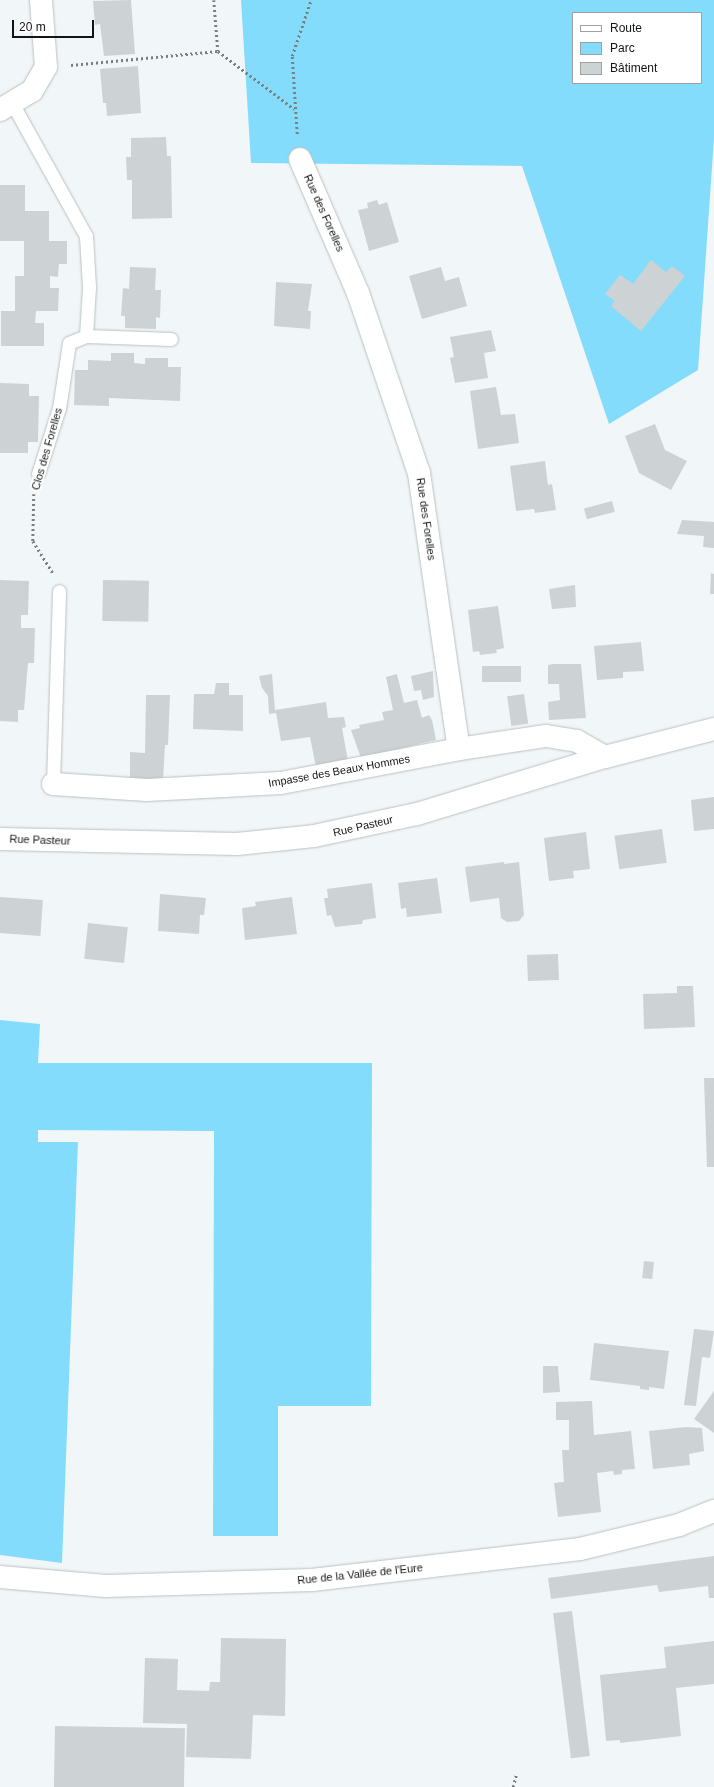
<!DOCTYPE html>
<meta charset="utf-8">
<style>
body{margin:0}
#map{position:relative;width:714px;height:1787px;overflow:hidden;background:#f1f6f8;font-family:Arial,sans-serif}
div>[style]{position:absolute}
.green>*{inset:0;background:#84dcfc}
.building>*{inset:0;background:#cdd3d5;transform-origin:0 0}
.path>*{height:2.5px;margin-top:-1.25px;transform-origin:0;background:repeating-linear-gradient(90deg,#7a7e7f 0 2px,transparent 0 5px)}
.roads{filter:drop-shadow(0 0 1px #bbc0c2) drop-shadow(0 0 1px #bbc0c2)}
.lane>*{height:13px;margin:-6.5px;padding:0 6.5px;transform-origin:6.5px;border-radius:6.5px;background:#fff}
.street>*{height:22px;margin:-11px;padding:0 11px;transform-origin:11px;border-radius:11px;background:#fff}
.secondary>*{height:22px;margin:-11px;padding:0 11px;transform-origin:11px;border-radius:11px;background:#fff}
span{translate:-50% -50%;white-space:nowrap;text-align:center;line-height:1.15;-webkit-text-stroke:4px #fff;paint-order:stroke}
.street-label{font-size:11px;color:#121415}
.legend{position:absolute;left:572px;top:12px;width:130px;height:72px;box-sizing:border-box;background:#fff;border:1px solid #a0a1a1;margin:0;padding:5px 7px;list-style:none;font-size:12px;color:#121415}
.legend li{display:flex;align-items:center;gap:8px;height:20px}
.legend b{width:20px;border:1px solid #a0a1a1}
.scale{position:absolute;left:12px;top:20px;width:82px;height:18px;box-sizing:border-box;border:2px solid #121415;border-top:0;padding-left:5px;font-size:12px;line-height:14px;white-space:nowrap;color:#121415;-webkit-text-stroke:3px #fff;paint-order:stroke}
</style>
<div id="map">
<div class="green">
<div style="clip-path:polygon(evenodd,241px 0,714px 0,714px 138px,698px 370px,609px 424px,522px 166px,251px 163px,241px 0,573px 13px,701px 13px,701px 83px,573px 83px,573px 13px)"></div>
<div style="clip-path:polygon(0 1020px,40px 1024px,38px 1063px,372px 1063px,371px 1406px,278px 1406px,278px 1536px,213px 1536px,214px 1131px,38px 1130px,38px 1142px,78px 1142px,62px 1563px,0 1555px)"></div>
</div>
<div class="building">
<div style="clip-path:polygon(131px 0,135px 54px,104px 56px,100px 24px,95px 25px,93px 1px)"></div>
<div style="clip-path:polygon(138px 66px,141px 113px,107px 116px,106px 103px,103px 103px,100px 69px)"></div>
<div style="clip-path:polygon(166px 137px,167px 156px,171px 156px,172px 218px,132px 219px,132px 180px,127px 180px,126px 157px,131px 157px,131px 138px)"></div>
<div style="clip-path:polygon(0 185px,25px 185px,25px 211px,49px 211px,49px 241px,67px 241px,67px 264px,59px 264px,58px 277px,50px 276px,50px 288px,59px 288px,58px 311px,36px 311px,35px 323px,44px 323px,44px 346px,1px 346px,1px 311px,15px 311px,15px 276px,24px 276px,24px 241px,0 241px)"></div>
<div style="clip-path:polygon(377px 200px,379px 205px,387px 202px,399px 242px,369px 251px,358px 210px,368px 208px,367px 203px)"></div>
<div style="clip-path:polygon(651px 260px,666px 272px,672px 266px,685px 276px,641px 331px,611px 306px,615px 301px,605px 294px,620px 275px,633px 284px)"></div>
<div style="clip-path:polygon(130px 267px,156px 268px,155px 290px,161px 290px,160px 318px,156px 317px,156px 329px,125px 328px,125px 316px,121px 316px,123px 288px,129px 289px)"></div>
<div style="clip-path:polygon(441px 267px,445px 281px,459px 277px,467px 306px,422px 319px,409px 276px)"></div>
<div style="clip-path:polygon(276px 282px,312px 284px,308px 311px,311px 311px,310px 329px,274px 326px)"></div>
<div style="clip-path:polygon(491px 330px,496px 351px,484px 353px,488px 378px,455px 383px,450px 358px,454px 357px,450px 337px)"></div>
<div style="clip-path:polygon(111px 353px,134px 353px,134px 363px,145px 364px,145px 358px,168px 358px,168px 367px,181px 367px,180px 401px,109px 398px,109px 406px,74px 405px,75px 370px,88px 370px,88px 360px,111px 361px)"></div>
<div style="clip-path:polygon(0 383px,29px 384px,29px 396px,39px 396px,38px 442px,28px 442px,28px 453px,0 453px)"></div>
<div style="clip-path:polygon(496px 387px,501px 415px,515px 414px,519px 443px,478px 449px,470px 391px)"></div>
<div style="clip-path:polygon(655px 424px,665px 450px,687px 461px,671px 490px,639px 473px,625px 436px)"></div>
<div style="clip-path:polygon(545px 461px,548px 485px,552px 484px,556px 510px,535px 513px,534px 509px,516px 511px,510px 466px)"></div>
<div style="left:612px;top:501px;width:11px;height:29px;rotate:75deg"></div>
<div style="clip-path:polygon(682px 520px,714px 522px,714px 548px,703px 547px,704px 536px,677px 534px)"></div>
<div style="clip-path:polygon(711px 573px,714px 574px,714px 594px,710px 594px)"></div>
<div style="clip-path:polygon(0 580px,29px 581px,28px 615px,21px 615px,21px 628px,35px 628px,34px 663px,28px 663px,24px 710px,18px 710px,18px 722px,0 721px)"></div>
<div style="left:103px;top:580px;width:46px;height:41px;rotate:1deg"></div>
<div style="clip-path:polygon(575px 585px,576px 607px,552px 609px,549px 589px)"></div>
<div style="clip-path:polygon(498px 606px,504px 648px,496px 650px,497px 653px,480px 655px,479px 651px,473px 652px,468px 610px)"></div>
<div style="clip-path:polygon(641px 642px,644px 671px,623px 672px,623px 678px,597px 680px,594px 646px)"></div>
<div style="clip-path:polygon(554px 664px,581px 664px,586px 718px,549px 720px,548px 702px,560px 700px,559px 684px,548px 684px,548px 665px)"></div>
<div style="left:521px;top:666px;width:16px;height:39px;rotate:90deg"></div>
<div style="clip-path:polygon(433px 671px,434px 697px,423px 700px,421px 690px,414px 691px,411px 676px)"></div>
<div style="clip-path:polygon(272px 674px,275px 710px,326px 702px,328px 718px,344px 717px,346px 727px,342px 728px,348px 761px,316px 767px,310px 737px,281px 741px,276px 713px,269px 714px,268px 696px,262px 688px,259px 676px)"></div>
<div style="clip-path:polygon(397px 674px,404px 703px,417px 700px,422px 718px,429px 715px,432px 720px,436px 740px,361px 758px,351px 730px,360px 728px,359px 725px,384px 720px,382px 712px,393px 710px,386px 677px)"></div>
<div style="clip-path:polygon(216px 683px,229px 683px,229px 695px,243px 695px,243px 731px,193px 729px,194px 694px,214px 694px)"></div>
<div style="left:524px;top:694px;width:30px;height:17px;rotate:82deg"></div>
<div style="clip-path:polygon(146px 695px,170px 695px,168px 745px,165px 745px,163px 780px,130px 779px,130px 752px,145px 753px)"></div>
<div style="clip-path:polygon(714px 797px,714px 829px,694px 831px,691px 800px)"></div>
<div style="left:662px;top:829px;width:34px;height:48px;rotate:82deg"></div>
<div style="clip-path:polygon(586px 832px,590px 869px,573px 871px,574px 878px,549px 881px,544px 838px)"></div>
<div style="clip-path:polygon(504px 862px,504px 864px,519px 862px,524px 915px,519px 921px,507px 922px,501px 918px,499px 898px,470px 902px,465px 867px)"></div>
<div style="clip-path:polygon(437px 878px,442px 913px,407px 917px,406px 908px,401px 909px,398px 883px)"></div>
<div style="clip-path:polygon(372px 883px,376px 918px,363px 920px,362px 924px,335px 927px,331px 915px,327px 916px,324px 898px,328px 898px,327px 889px)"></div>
<div style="clip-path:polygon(160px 894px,206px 898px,204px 915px,200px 915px,199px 934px,158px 931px)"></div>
<div style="left:0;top:897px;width:43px;height:36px;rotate:4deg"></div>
<div style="clip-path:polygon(292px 897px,297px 934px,245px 940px,242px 908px,256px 906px,255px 902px)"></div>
<div style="left:88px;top:923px;width:40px;height:36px;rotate:6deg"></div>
<div style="left:558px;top:954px;width:26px;height:31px;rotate:88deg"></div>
<div style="clip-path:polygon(677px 986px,693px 986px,695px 1027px,644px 1029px,643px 994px,677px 993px)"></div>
<div style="clip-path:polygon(704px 1078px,714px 1078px,714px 1167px,707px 1167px)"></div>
<div style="left:644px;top:1261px;width:10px;height:17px;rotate:6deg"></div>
<div style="clip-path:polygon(694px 1329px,714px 1331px,710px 1358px,702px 1357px,696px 1406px,684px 1405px)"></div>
<div style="clip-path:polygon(594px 1343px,669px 1351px,664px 1389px,649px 1387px,649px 1390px,640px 1389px,640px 1386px,590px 1380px)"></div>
<div style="clip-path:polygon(543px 1366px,558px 1366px,560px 1392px,543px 1393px)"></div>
<div style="clip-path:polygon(714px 1391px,714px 1433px,694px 1419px)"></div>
<div style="clip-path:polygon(592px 1401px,595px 1451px,594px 1435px,631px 1431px,635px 1469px,622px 1470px,622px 1474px,614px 1475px,613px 1471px,597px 1473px,601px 1512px,558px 1517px,554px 1483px,564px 1482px,562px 1450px,569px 1450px,569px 1420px,556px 1420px,556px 1402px)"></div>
<div style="clip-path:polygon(686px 1427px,702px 1428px,704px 1451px,689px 1454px,690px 1465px,653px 1469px,649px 1431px)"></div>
<div style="clip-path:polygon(714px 1556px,714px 1598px,709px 1598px,708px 1586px,659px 1592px,657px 1585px,551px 1599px,548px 1578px)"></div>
<div style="left:572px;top:1611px;width:146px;height:19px;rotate:83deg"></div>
<div style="clip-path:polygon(221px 1638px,286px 1639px,285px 1716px,253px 1715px,251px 1759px,186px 1757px,187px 1724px,143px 1723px,145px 1658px,178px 1659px,177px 1690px,209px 1691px,210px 1682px,220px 1682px)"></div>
<div style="clip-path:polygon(714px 1641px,714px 1684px,676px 1688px,681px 1736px,620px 1743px,620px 1740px,606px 1741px,600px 1675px,666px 1668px,664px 1647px)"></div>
<div style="left:55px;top:1726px;width:130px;height:61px;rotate:1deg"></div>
</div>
<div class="path">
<div style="left:214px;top:0;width:51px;rotate:85.5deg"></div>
<div style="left:218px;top:51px;width:96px;rotate:37.3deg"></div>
<div style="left:71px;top:65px;width:148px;rotate:-5.4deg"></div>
<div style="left:297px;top:134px;width:78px;rotate:-93.7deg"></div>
<div style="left:292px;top:56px;width:59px;rotate:-71.3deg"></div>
<div style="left:34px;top:494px;width:47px;rotate:91.2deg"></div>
<div style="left:33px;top:541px;width:38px;rotate:58deg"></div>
<div style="left:513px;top:1787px;width:12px;rotate:-76deg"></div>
</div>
<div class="roads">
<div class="lane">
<div style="left:12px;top:103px;width:152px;rotate:60.9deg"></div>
<div style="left:86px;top:236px;width:51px;rotate:86.6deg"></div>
<div style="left:89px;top:287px;width:49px;rotate:93.5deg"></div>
<div style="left:86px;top:336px;width:18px;rotate:158deg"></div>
<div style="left:69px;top:343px;width:66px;rotate:98.7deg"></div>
<div style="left:59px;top:408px;width:69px;rotate:107.7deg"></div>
<div style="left:86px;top:336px;width:85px;rotate:2deg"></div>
<div style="left:53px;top:784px;width:193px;rotate:-88.2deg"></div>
</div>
<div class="street">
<div style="left:0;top:110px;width:37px;rotate:-31deg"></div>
<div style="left:32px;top:91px;width:28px;rotate:-60deg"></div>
<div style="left:46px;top:67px;width:67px;rotate:-94.3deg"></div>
<div style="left:300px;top:159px;width:146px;rotate:66.6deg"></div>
<div style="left:358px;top:293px;width:190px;rotate:71.3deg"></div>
<div style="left:419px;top:473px;width:279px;rotate:81.8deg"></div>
<div style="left:459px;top:749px;width:88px;rotate:-8.5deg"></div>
<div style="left:546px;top:736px;width:31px;rotate:9deg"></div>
<div style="left:577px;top:741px;width:32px;rotate:30deg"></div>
<div style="left:53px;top:784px;width:94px;rotate:3.7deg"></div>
<div style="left:147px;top:790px;width:134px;rotate:-3deg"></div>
<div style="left:281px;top:783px;width:181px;rotate:-10.8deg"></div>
</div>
<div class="secondary">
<div style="left:0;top:839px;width:237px;rotate:1.2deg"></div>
<div style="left:237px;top:844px;width:77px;rotate:-5.9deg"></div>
<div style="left:314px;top:836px;width:105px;rotate:-12.1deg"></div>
<div style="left:417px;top:814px;width:196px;rotate:-16.9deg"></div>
<div style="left:605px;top:757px;width:113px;rotate:-14.4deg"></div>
<div style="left:0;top:1577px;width:106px;rotate:4.9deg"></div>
<div style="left:106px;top:1586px;width:206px;rotate:-1.7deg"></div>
<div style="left:312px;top:1580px;width:270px;rotate:-6.6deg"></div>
<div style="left:580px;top:1549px;width:102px;rotate:-13.6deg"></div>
<div style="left:679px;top:1525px;width:38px;rotate:-22deg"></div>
</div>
</div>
<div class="street-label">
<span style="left:324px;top:213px;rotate:66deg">Rue des Forelles</span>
<span style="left:47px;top:449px;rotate:-74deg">Clos des Forelles</span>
<span style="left:426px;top:519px;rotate:82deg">Rue des Forelles</span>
<span style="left:339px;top:771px;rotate:-10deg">Impasse des Beaux Hommes</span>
<span style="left:363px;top:826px;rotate:-13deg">Rue Pasteur</span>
<span style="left:40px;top:840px;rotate:2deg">Rue Pasteur</span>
<span style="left:360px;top:1574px;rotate:-6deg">Rue de la Vallée de l'Eure</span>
</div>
<ul class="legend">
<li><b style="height:5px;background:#fff"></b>Route</li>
<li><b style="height:11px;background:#84dcfc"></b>Parc</li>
<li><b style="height:11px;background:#cdd3d5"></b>Bâtiment</li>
</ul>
<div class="scale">20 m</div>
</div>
